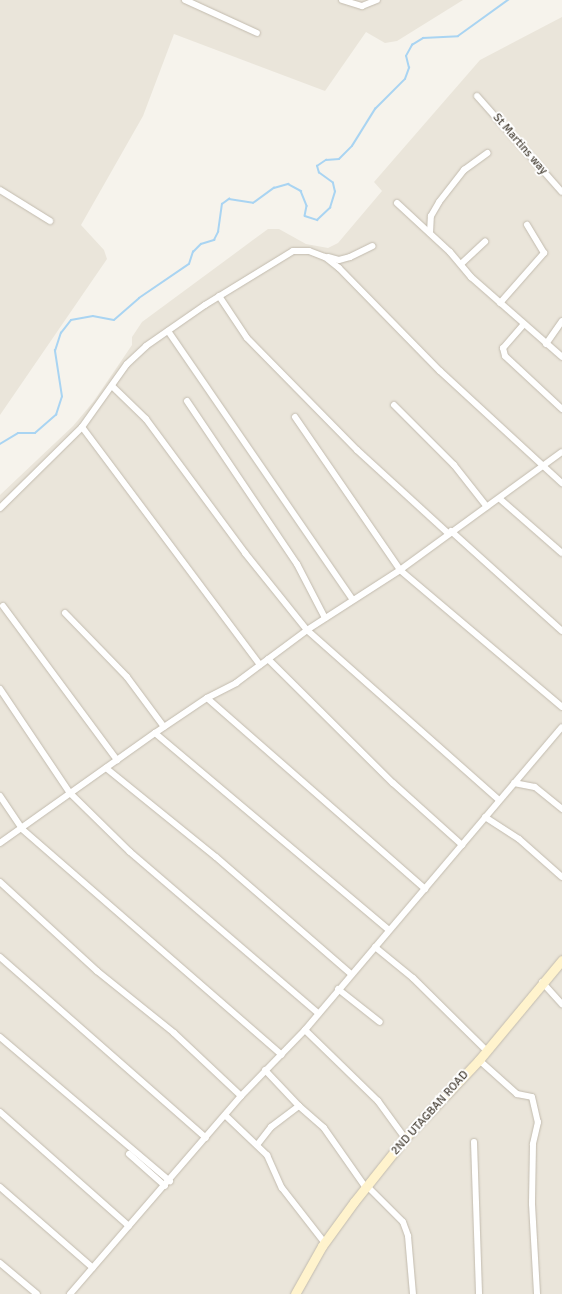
<!DOCTYPE html>
<style>
body{margin:0}
#map{position:relative;width:562px;height:1294px;overflow:hidden;background:#f6f3ec;font-family:Signika,sans-serif}
div>[style]{position:absolute}
.residential>*{inset:0;background:#eae5da}
.stream>*{height:1.5px;margin:-0.75px;padding:0 0.75px;transform-origin:0.75px;border-radius:0.75px;background:#a9d4f2}
.roads{filter:drop-shadow(0 0 1px #c2bbae) drop-shadow(0 0 1px #c2bbae)}
.street>*{height:6px;margin:-3px;padding:0 3px;transform-origin:3px;border-radius:3px;background:#fff}
.secondary>*{height:9px;margin:-4.5px;padding:0 4.5px;transform-origin:4.5px;border-radius:4.5px;background:#fff3cd}
span{translate:-50% -50%;white-space:nowrap;text-align:center;line-height:1.15;-webkit-text-stroke:4px #fff;paint-order:stroke}
.street-label{font-size:12px;color:#4b4439}
</style>
<div id="map">
<div class="residential">
<div style="clip-path:polygon(0 0,463px 0,397px 41px,385px 43px,366px 32px,325px 91px,174px 34px,143px 116px,81px 225px,104px 250px,107px 259px,0 415px)"></div>
<div style="clip-path:polygon(562px 17px,562px 1294px,0 1294px,0 495px,73px 426px,94px 401px,132px 345px,132px 337px,142px 322px,268px 229px,279px 229px,306px 244px,328px 248px,338px 243px,382px 191px,374px 182px,480px 60px)"></div>
</div>
<div class="stream">
<div style="left:0;top:444px;width:21px;rotate:-31deg"></div>
<div style="left:18px;top:433px;width:17px"></div>
<div style="left:35px;top:433px;width:28px;rotate:-41deg"></div>
<div style="left:56px;top:415px;width:19px;rotate:-72deg"></div>
<div style="left:62px;top:397px;width:47px;rotate:-98.7deg"></div>
<div style="left:55px;top:351px;width:19px;rotate:-72deg"></div>
<div style="left:61px;top:333px;width:16px;rotate:-52deg"></div>
<div style="left:71px;top:320px;width:22px;rotate:-10deg"></div>
<div style="left:93px;top:316px;width:21px;rotate:11deg"></div>
<div style="left:114px;top:320px;width:33px;rotate:-41deg"></div>
<div style="left:139px;top:298px;width:60px;rotate:-34.2deg"></div>
<div style="left:189px;top:264px;width:13px;rotate:-72deg"></div>
<div style="left:193px;top:252px;width:11px;rotate:-45deg"></div>
<div style="left:201px;top:244px;width:14px;rotate:-17deg"></div>
<div style="left:214px;top:240px;width:9px;rotate:-63deg"></div>
<div style="left:218px;top:232px;width:28px;rotate:-82deg"></div>
<div style="left:222px;top:204px;width:9px;rotate:-36deg"></div>
<div style="left:229px;top:199px;width:24px;rotate:9deg"></div>
<div style="left:253px;top:203px;width:26px;rotate:-36deg"></div>
<div style="left:274px;top:188px;width:15px;rotate:-16deg"></div>
<div style="left:288px;top:184px;width:15px;rotate:28deg"></div>
<div style="left:301px;top:191px;width:16px;rotate:68deg"></div>
<div style="left:307px;top:206px;width:10px;rotate:101deg"></div>
<div style="left:305px;top:216px;width:13px;rotate:18deg"></div>
<div style="left:317px;top:220px;width:18px;rotate:-43deg"></div>
<div style="left:330px;top:208px;width:17px;rotate:-73deg"></div>
<div style="left:335px;top:192px;width:9px;rotate:-103deg"></div>
<div style="left:333px;top:183px;width:17px;rotate:-144deg"></div>
<div style="left:319px;top:173px;width:7px;rotate:-106deg"></div>
<div style="left:317px;top:166px;width:11px;rotate:-34deg"></div>
<div style="left:326px;top:160px;width:13px;rotate:-4deg"></div>
<div style="left:339px;top:159px;width:18px;rotate:-45deg"></div>
<div style="left:352px;top:146px;width:44px;rotate:-58.1deg"></div>
<div style="left:375px;top:109px;width:42px;rotate:-45deg"></div>
<div style="left:405px;top:79px;width:12px;rotate:-70deg"></div>
<div style="left:409px;top:68px;width:12px;rotate:-104deg"></div>
<div style="left:406px;top:56px;width:13px;rotate:-61deg"></div>
<div style="left:412px;top:45px;width:13px;rotate:-32deg"></div>
<div style="left:423px;top:38px;width:35px;rotate:-3deg"></div>
<div style="left:458px;top:36px;width:62px;rotate:-35.8deg"></div>
</div>
<div class="roads">
<div class="street">
<div style="left:185px;top:0;width:79px;rotate:24.6deg"></div>
<div style="left:342px;top:0;width:21px;rotate:17deg"></div>
<div style="left:362px;top:6px;width:16px;rotate:-22deg"></div>
<div style="left:477px;top:96px;width:128px;rotate:48.5deg"></div>
<div style="left:0;top:190px;width:59px;rotate:31.8deg"></div>
<div style="left:397px;top:203px;width:72px;rotate:42.8deg"></div>
<div style="left:450px;top:252px;width:33px;rotate:50deg"></div>
<div style="left:471px;top:277px;width:121px;rotate:41.3deg"></div>
<div style="left:430px;top:233px;width:17px;rotate:-87deg"></div>
<div style="left:431px;top:216px;width:16px;rotate:-60deg"></div>
<div style="left:439px;top:202px;width:41px;rotate:-52deg"></div>
<div style="left:464px;top:170px;width:29px;rotate:-36deg"></div>
<div style="left:328px;top:257px;width:11px;rotate:15deg"></div>
<div style="left:339px;top:260px;width:11px;rotate:-15deg"></div>
<div style="left:350px;top:257px;width:25px;rotate:-26deg"></div>
<div style="left:461px;top:264px;width:33px;rotate:-43deg"></div>
<div style="left:219px;top:296px;width:50px;rotate:56.3deg"></div>
<div style="left:247px;top:338px;width:157px;rotate:45.5deg"></div>
<div style="left:357px;top:450px;width:123px;rotate:42.4deg"></div>
<div style="left:500px;top:303px;width:67px;rotate:-48.7deg"></div>
<div style="left:544px;top:253px;width:33px;rotate:-121deg"></div>
<div style="left:524px;top:324px;width:32px;rotate:131deg"></div>
<div style="left:503px;top:348px;width:8px;rotate:76deg"></div>
<div style="left:505px;top:356px;width:78px;rotate:42.9deg"></div>
<div style="left:168px;top:331px;width:326px;rotate:55.5deg"></div>
<div style="left:546px;top:344px;width:28px;rotate:-55deg"></div>
<div style="left:113px;top:387px;width:46px;rotate:44.1deg"></div>
<div style="left:146px;top:419px;width:167px;rotate:53.5deg"></div>
<div style="left:245px;top:553px;width:99px;rotate:51.2deg"></div>
<div style="left:307px;top:630px;width:256px;rotate:41.5deg"></div>
<div style="left:187px;top:401px;width:197px;rotate:56deg"></div>
<div style="left:297px;top:564px;width:61px;rotate:62.6deg"></div>
<div style="left:394px;top:405px;width:85px;rotate:45deg"></div>
<div style="left:454px;top:465px;width:53px;rotate:51.8deg"></div>
<div style="left:295px;top:417px;width:186px;rotate:55.5deg"></div>
<div style="left:400px;top:570px;width:212px;rotate:40.2deg"></div>
<div style="left:82px;top:427px;width:297px;rotate:53.2deg"></div>
<div style="left:500px;top:499px;width:82px;rotate:41.1deg"></div>
<div style="left:0;top:508px;width:115px;rotate:-44.6deg"></div>
<div style="left:82px;top:427px;width:77px;rotate:-54.5deg"></div>
<div style="left:127px;top:364px;width:26px;rotate:-43deg"></div>
<div style="left:146px;top:346px;width:72px;rotate:-34.8deg"></div>
<div style="left:205px;top:305px;width:103px;rotate:-31.5deg"></div>
<div style="left:293px;top:251px;width:16px"></div>
<div style="left:309px;top:251px;width:17px;rotate:21deg"></div>
<div style="left:325px;top:257px;width:18px;rotate:38deg"></div>
<div style="left:339px;top:268px;width:144px;rotate:45.6deg"></div>
<div style="left:440px;top:371px;width:166px;rotate:42.6deg"></div>
<div style="left:451px;top:531px;width:149px;rotate:42deg"></div>
<div style="left:3px;top:606px;width:192px;rotate:53.5deg"></div>
<div style="left:65px;top:613px;width:89px;rotate:45.9deg"></div>
<div style="left:127px;top:677px;width:62px;rotate:53.5deg"></div>
<div style="left:268px;top:659px;width:176px;rotate:44.8deg"></div>
<div style="left:393px;top:783px;width:93px;rotate:41.9deg"></div>
<div style="left:0;top:689px;width:125px;rotate:56.1deg"></div>
<div style="left:70px;top:793px;width:84px;rotate:44.5deg"></div>
<div style="left:130px;top:852px;width:246px;rotate:40.6deg"></div>
<div style="left:207px;top:698px;width:290px;rotate:41.2deg"></div>
<div style="left:155px;top:733px;width:306px;rotate:40.1deg"></div>
<div style="left:106px;top:768px;width:141px;rotate:39deg"></div>
<div style="left:216px;top:857px;width:179px;rotate:40.9deg"></div>
<div style="left:514px;top:783px;width:21px;rotate:11deg"></div>
<div style="left:535px;top:787px;width:35px;rotate:39deg"></div>
<div style="left:0;top:796px;width:40px;rotate:56deg"></div>
<div style="left:22px;top:829px;width:344px;rotate:41deg"></div>
<div style="left:485px;top:817px;width:40px;rotate:32.9deg"></div>
<div style="left:519px;top:839px;width:57px;rotate:41.5deg"></div>
<div style="left:0;top:843px;width:190px;rotate:-35.4deg"></div>
<div style="left:155px;top:733px;width:63px;rotate:-33.9deg"></div>
<div style="left:207px;top:698px;width:33px;rotate:-27deg"></div>
<div style="left:236px;top:683px;width:89px;rotate:-36.7deg"></div>
<div style="left:307px;top:630px;width:111px;rotate:-32.8deg"></div>
<div style="left:400px;top:570px;width:200px;rotate:-36.1deg"></div>
<div style="left:0;top:882px;width:132px;rotate:42.5deg"></div>
<div style="left:97px;top:971px;width:99px;rotate:38.8deg"></div>
<div style="left:174px;top:1033px;width:92px;rotate:43.2deg"></div>
<div style="left:375px;top:947px;width:49px;rotate:39.2deg"></div>
<div style="left:413px;top:978px;width:104px;rotate:44.6deg"></div>
<div style="left:0;top:957px;width:274px;rotate:41.3deg"></div>
<div style="left:542px;top:982px;width:30px;rotate:48deg"></div>
<div style="left:338px;top:989px;width:53px;rotate:38.2deg"></div>
<div style="left:305px;top:1030px;width:102px;rotate:44.2deg"></div>
<div style="left:378px;top:1101px;width:46px;rotate:53.9deg"></div>
<div style="left:0;top:1037px;width:223px;rotate:40.3deg"></div>
<div style="left:479px;top:1060px;width:51px;rotate:41.8deg"></div>
<div style="left:517px;top:1094px;width:15px;rotate:11deg"></div>
<div style="left:532px;top:1097px;width:26px;rotate:77deg"></div>
<div style="left:538px;top:1122px;width:23px;rotate:103deg"></div>
<div style="left:533px;top:1144px;width:60px;rotate:91deg"></div>
<div style="left:532px;top:1204px;width:90px;rotate:86.8deg"></div>
<div style="left:265px;top:1070px;width:50px;rotate:46.6deg"></div>
<div style="left:0;top:1112px;width:172px;rotate:41.5deg"></div>
<div style="left:226px;top:1116px;width:57px;rotate:43.6deg"></div>
<div style="left:267px;top:1155px;width:36px;rotate:66deg"></div>
<div style="left:282px;top:1188px;width:68px;rotate:52.1deg"></div>
<div style="left:474px;top:1142px;width:152px;rotate:88.1deg"></div>
<div style="left:257px;top:1145px;width:23px;rotate:-52deg"></div>
<div style="left:271px;top:1127px;width:35px;rotate:-37deg"></div>
<div style="left:299px;top:1106px;width:33px;rotate:41deg"></div>
<div style="left:324px;top:1128px;width:73px;rotate:55deg"></div>
<div style="left:129px;top:1154px;width:48px;rotate:41.6deg"></div>
<div style="left:0;top:1187px;width:123px;rotate:41.1deg"></div>
<div style="left:368px;top:1187px;width:49px;rotate:45deg"></div>
<div style="left:403px;top:1222px;width:15px;rotate:70deg"></div>
<div style="left:408px;top:1236px;width:58px;rotate:85.1deg"></div>
<div style="left:0;top:1263px;width:48px;rotate:40deg"></div>
<div style="left:70px;top:1294px;width:262px;rotate:-49.2deg"></div>
<div style="left:241px;top:1096px;width:92px;rotate:-45.9deg"></div>
<div style="left:305px;top:1030px;width:397px;rotate:-49.7deg"></div>
</div>
<div class="secondary">
<div style="left:295px;top:1294px;width:55px;rotate:-60.6deg"></div>
<div style="left:322px;top:1246px;width:54px;rotate:-54deg"></div>
<div style="left:354px;top:1202px;width:82px;rotate:-51.4deg"></div>
<div style="left:405px;top:1138px;width:108px;rotate:-46.5deg"></div>
<div style="left:479px;top:1060px;width:130px;rotate:-50.3deg"></div>
</div>
</div>
<div class="street-label">
<span style="left:520px;top:144px;rotate:49deg">St Martins way</span>
<span style="left:430px;top:1113px;rotate:-48deg">2ND UTAGBAN ROAD</span>
</div>
</div>
